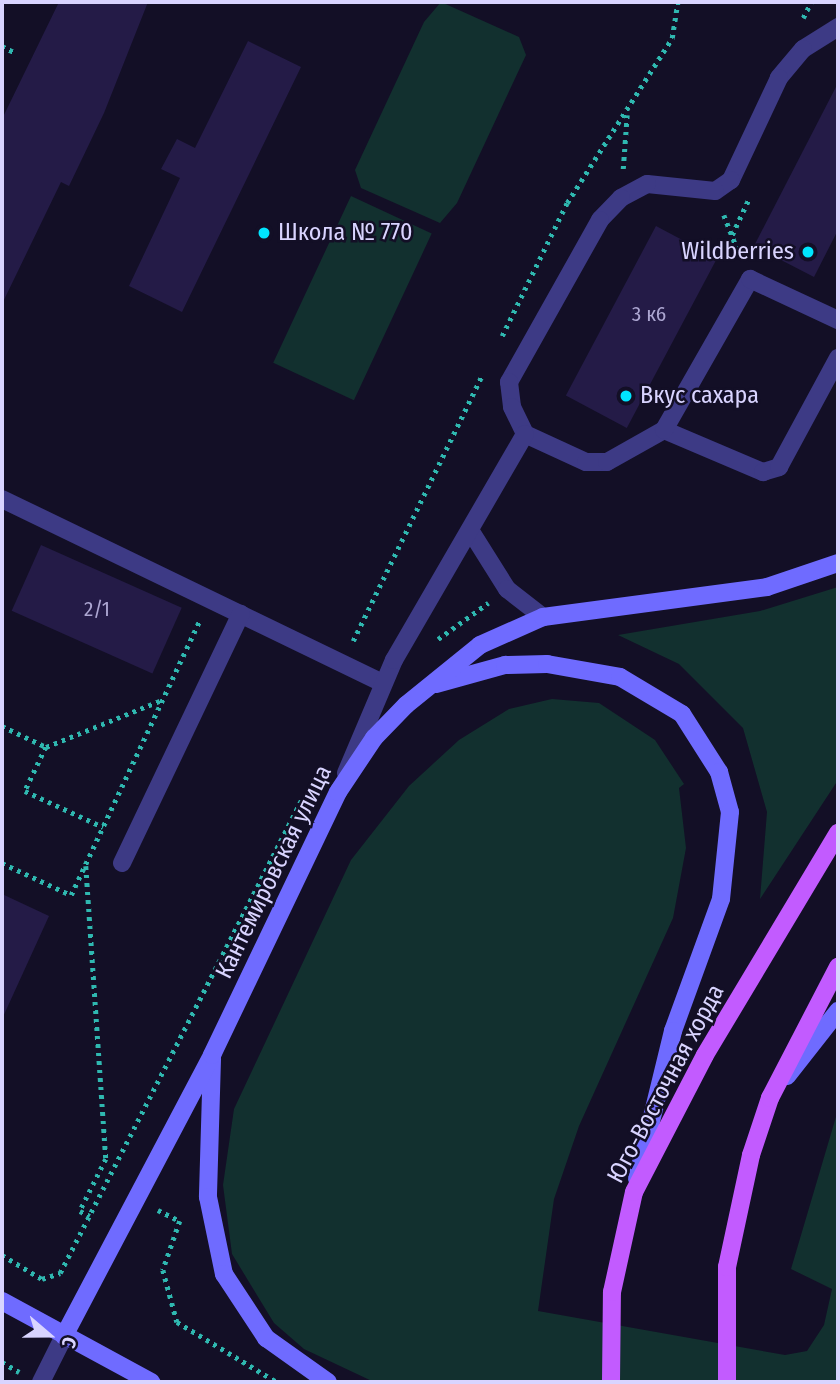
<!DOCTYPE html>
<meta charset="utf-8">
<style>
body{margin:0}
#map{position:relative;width:840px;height:1384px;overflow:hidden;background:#130f26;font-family:"Fira Sans Condensed",sans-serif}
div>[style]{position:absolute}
.green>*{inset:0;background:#12302f;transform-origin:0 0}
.building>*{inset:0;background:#241b47;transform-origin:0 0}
.path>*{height:4.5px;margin-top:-2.25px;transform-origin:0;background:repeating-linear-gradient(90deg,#2fb8b0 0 3.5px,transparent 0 8.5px)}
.lane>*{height:18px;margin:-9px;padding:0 9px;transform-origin:9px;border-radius:9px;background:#3d3a85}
.secondary>*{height:18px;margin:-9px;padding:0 9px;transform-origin:9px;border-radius:9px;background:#6f6bff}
.primary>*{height:18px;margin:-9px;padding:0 9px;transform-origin:9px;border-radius:9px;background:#c25bff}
.dots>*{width:19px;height:19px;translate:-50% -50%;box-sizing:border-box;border:4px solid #130f26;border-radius:50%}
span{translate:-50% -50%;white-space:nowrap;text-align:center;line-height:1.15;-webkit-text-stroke:5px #130f26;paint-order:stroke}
.number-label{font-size:21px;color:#aca6d1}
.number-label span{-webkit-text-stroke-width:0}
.poi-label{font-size:24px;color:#d9d4ff}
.left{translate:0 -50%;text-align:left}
.right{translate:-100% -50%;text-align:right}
.street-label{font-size:24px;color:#d9d4ff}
.frame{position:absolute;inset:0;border:4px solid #d9d4ff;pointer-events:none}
.north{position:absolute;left:14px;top:1300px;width:70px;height:70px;-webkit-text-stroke:5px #130f26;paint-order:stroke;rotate:110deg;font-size:19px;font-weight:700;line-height:28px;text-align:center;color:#d9d4ff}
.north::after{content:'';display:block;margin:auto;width:24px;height:32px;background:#d9d4ff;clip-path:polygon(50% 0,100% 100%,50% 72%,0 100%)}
</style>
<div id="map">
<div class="green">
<div style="clip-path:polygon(441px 2px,519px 37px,526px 55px,457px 203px,440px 223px,361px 188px,355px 170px,424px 22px)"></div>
<div style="left:351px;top:196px;width:89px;height:184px;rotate:25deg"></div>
<div style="clip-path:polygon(838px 587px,838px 780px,760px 899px,767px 812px,743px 728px,679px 664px,618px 635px,760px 611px)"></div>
<div style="clip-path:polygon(552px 699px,599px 703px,655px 740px,684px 784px,679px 788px,686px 848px,673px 918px,579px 1126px,554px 1199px,538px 1311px,785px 1355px,807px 1351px,824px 1325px,832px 1289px,791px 1269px,838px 1110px,838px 1382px,374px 1382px,304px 1349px,274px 1323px,232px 1254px,223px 1185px,234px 1109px,351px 860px,409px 786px,459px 740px,509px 709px)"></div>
</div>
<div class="building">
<div style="clip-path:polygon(59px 2px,148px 2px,104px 113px,69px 186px,61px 182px,2px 304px,2px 119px)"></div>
<div style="clip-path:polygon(248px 41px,301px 67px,182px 312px,129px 286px,180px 178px,161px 169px,177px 139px,195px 148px)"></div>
<div style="clip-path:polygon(838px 83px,838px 230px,814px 277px,754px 246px)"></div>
<div style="left:656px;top:226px;width:69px;height:192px;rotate:28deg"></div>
<div style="left:41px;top:545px;width:154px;height:72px;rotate:24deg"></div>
<div style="clip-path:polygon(2px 894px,49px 916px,2px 1019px)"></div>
</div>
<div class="path">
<div style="left:803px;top:18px;width:18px;rotate:-63deg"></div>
<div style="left:2px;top:46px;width:16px;rotate:27deg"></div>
<div style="left:623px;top:169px;width:54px;rotate:-85.8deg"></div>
<div style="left:724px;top:215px;width:44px;rotate:68.7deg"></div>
<div style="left:732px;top:235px;width:38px;rotate:-65deg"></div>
<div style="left:502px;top:336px;width:148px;rotate:-64deg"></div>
<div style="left:567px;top:203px;width:196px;rotate:-57.5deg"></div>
<div style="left:672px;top:38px;width:36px;rotate:-81deg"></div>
<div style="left:438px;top:639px;width:62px;rotate:-35.8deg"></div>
<div style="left:353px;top:641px;width:296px;rotate:-64.1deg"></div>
<div style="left:2px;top:726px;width:49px;rotate:25.5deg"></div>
<div style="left:46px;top:747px;width:49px;rotate:115.5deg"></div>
<div style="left:25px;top:791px;width:86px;rotate:24.8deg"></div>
<div style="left:46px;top:747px;width:125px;rotate:-22.1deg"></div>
<div style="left:2px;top:863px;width:76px;rotate:24.9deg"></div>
<div style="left:71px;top:895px;width:302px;rotate:-64.9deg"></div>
<div style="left:86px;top:866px;width:294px;rotate:86.1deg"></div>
<div style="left:106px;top:1159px;width:58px;rotate:116.6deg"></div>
<div style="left:80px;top:1211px;width:11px;rotate:27deg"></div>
<div style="left:158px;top:1210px;width:25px;rotate:27deg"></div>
<div style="left:180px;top:1221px;width:52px;rotate:109.1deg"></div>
<div style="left:163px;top:1270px;width:54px;rotate:74.9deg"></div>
<div style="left:177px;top:1322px;width:117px;rotate:31deg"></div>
<div style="left:2px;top:1255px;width:47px;rotate:31deg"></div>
<div style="left:42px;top:1279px;width:19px;rotate:-18deg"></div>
<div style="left:60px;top:1273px;width:534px;rotate:-62.96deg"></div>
<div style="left:2px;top:1362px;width:20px;rotate:30deg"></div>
</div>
<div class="lane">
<div style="left:838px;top:27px;width:41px;rotate:147.8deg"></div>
<div style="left:803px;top:49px;width:38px;rotate:130deg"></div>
<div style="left:779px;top:78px;width:113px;rotate:115.2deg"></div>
<div style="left:731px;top:180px;width:19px;rotate:145deg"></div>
<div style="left:715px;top:191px;width:68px;rotate:-174.1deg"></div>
<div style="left:647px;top:184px;width:30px;rotate:152deg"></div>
<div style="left:621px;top:198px;width:30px;rotate:134deg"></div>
<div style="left:600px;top:220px;width:186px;rotate:119.3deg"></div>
<div style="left:509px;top:382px;width:25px;rotate:83deg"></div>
<div style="left:512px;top:407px;width:30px;rotate:64deg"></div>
<div style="left:525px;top:434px;width:67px;rotate:24.7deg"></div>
<div style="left:586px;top:462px;width:21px"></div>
<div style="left:607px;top:462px;width:65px;rotate:-29.3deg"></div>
<div style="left:664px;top:430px;width:108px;rotate:23deg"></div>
<div style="left:763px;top:472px;width:17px;rotate:-17deg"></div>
<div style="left:779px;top:467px;width:124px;rotate:-61.6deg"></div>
<div style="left:664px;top:430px;width:174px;rotate:-60.3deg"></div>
<div style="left:750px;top:279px;width:97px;rotate:25deg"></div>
<div style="left:2px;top:499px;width:423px;rotate:25.8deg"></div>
<div style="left:470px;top:530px;width:70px;rotate:57.9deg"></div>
<div style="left:507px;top:589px;width:46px;rotate:37.9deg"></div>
<div style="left:346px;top:773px;width:123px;rotate:-67deg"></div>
<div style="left:394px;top:660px;width:261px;rotate:-59.9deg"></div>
<div style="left:122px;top:863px;width:276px;rotate:-64.5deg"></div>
<div style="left:41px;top:1382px;width:51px;rotate:-63.4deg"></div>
</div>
<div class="secondary">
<div style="left:436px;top:684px;width:72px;rotate:-15.4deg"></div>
<div style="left:505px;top:665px;width:42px;rotate:-1.4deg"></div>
<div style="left:547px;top:664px;width:74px;rotate:10.1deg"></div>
<div style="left:620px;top:677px;width:72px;rotate:30.8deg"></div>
<div style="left:682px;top:714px;width:69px;rotate:57.5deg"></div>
<div style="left:719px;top:772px;width:41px;rotate:74.6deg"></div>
<div style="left:730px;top:812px;width:87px;rotate:95.9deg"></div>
<div style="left:721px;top:899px;width:140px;rotate:110deg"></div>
<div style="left:673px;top:1031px;width:152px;rotate:103.7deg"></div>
<div style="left:212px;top:1059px;width:138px;rotate:91.7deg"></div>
<div style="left:208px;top:1197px;width:79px;rotate:78.3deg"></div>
<div style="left:224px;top:1274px;width:77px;rotate:56.7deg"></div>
<div style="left:266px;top:1338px;width:76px;rotate:35.4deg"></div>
<div style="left:787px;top:1076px;width:83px;rotate:-51.9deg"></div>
<div style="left:2px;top:1301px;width:170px;rotate:28.5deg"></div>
<div style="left:64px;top:1336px;width:318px;rotate:-62.2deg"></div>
<div style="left:212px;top:1055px;width:292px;rotate:-64.4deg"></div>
<div style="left:338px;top:792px;width:65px;rotate:-56.3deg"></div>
<div style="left:374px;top:738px;width:46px;rotate:-45.9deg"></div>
<div style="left:406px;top:705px;width:95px;rotate:-39deg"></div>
<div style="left:480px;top:645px;width:69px;rotate:-24deg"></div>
<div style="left:543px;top:617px;width:226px;rotate:-7.6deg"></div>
<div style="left:767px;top:587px;width:75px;rotate:-18.7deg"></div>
</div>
<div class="primary">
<div style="left:611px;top:1382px;width:90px;rotate:-89.4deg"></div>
<div style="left:612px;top:1292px;width:102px;rotate:-77.6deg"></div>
<div style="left:634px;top:1192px;width:154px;rotate:-62.6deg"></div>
<div style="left:705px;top:1055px;width:259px;rotate:-59.1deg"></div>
<div style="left:727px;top:1382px;width:115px;rotate:-90deg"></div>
<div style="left:727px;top:1267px;width:115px;rotate:-77.9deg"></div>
<div style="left:751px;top:1155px;width:60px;rotate:-71.6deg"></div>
<div style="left:770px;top:1098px;width:148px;rotate:-62.6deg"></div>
</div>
<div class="dots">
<div style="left:264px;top:233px;background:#00e5ff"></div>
<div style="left:808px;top:252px;background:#00e5ff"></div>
<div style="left:626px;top:396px;background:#00e5ff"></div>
</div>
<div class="number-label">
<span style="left:649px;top:314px">3 к6</span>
<span style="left:97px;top:609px">2/1</span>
</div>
<div class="poi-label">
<span class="left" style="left:278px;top:233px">Школа № 770</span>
<span class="right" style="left:794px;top:252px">Wildberries</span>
<span class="left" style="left:640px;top:396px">Вкус сахара</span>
</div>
<div class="street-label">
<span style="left:274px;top:872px;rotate:-64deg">Кантемировская улица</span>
<span style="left:666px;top:1084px;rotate:-62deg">Юго-Восточная хорда</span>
</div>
<div class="frame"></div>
<div class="north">С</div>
</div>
